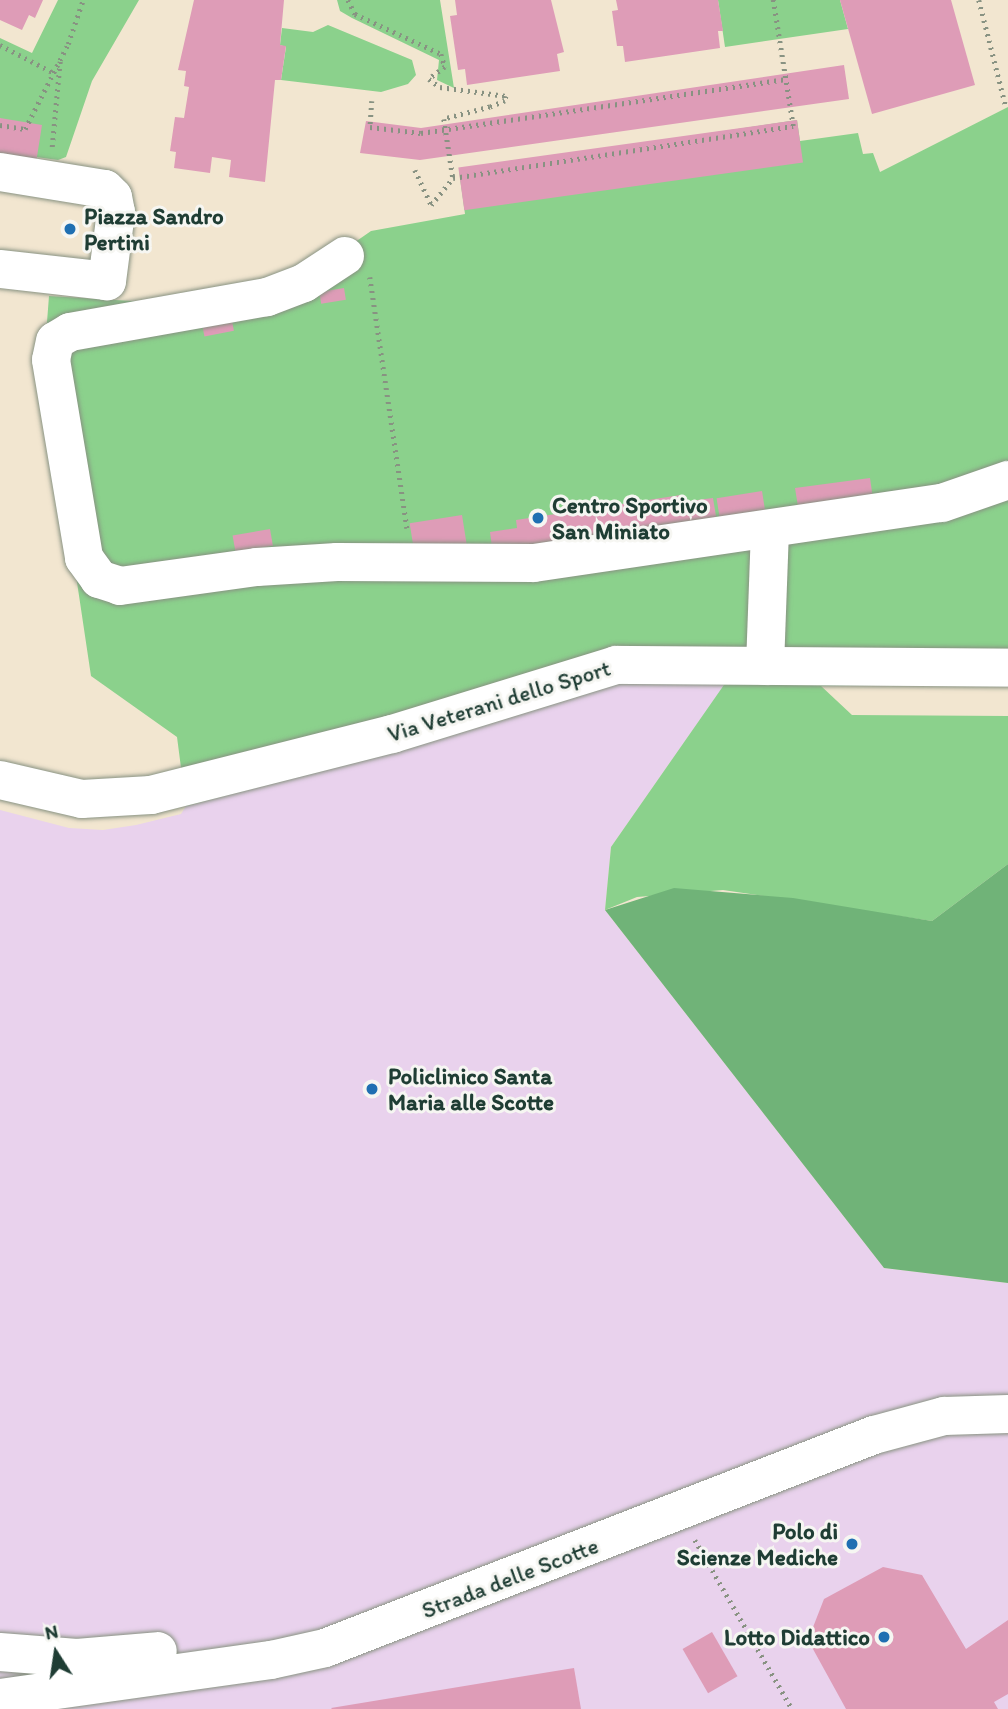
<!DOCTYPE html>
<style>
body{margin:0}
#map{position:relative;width:1008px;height:1709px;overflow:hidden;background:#f2e6d0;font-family:Itim,sans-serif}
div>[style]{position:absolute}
.built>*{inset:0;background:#e9d2ed}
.green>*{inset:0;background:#8bd18c}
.forest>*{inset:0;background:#70b378}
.building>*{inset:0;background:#de9cb7;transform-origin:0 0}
.path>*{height:4.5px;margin-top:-2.25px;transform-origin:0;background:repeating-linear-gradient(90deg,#889282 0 2px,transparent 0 7px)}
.roads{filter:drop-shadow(0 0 2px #889282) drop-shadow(0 0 2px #889282)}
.minor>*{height:38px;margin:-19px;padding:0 19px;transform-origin:19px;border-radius:19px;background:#fff}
.dots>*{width:19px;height:19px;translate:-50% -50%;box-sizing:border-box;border:4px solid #f6f6f2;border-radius:50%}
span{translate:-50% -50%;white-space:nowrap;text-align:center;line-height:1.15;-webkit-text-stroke:6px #f6f6f2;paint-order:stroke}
.poi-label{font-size:23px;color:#1f3d34;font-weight:700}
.left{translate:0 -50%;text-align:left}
.right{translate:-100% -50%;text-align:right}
.street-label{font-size:23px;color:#1f3d34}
.north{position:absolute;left:21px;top:1618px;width:70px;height:70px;-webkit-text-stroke:5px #f6f6f2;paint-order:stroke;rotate:348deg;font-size:19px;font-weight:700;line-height:28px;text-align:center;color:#1f3d34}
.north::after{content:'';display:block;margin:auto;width:24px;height:32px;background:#1f3d34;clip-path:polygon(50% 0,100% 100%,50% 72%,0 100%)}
</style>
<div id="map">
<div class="built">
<div style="clip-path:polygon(727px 681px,611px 847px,605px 910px,884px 1268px,1008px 1283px,1008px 1709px,0 1709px,0 810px,69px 828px,103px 830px,136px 825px,181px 814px,186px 806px,360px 760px,618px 682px)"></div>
</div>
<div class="green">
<div style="clip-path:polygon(58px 0,139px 0,92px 81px,66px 157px,58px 160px,36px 157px,0 118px,0 38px,32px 53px)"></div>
<div style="clip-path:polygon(337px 0,440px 0,454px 88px,437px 80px,439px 60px,352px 18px,340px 11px)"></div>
<div style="clip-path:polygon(718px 0,840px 0,848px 29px,725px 47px)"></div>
<div style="clip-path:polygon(328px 25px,412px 60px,416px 75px,408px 84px,381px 92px,281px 80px,286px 47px,280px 45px,282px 28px,313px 32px)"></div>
<div style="clip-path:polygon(1008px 107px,1008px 683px,821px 686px,852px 715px,1008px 716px,1008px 864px,932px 921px,723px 890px,637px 897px,605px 910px,611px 847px,726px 682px,618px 682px,360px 760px,186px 806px,177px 737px,91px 676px,44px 361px,49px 296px,181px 304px,305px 277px,371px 231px,465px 214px,459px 171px,797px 120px,800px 141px,858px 133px,863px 154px,873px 153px,880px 172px)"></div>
</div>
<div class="forest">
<div style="clip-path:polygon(1008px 864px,1008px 1283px,884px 1268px,605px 910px,674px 888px,793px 898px,932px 921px)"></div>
</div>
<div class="building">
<div style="clip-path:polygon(0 0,43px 0,35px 18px,29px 15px,22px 30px,0 20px)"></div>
<div style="clip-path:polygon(194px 0,284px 0,280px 45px,286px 46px,281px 80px,275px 80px,265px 182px,229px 177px,231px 160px,212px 157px,210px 173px,174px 168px,176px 152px,170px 151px,175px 117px,184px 118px,189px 87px,184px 86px,186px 71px,178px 70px)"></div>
<div style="clip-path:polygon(455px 0,551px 0,564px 52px,557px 54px,560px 71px,467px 85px,465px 69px,458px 70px,450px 16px,457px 15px)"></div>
<div style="clip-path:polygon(616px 0,718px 0,723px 31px,718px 31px,720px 48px,625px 62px,623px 46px,617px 46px,612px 11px,618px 10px)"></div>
<div style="clip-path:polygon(840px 0,951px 0,975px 85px,872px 114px)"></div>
<div style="clip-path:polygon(844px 65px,849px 99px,420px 160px,360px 153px,366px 121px,421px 128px)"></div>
<div style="clip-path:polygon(0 118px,42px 125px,36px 163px,0 157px)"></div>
<div style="left:797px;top:120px;width:43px;height:342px;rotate:82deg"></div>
<div style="left:344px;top:288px;width:12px;height:25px;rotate:81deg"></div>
<div style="left:232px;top:321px;width:10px;height:30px;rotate:79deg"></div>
<div style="clip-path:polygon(870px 478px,873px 499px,799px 513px,795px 488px)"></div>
<div style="left:762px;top:491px;width:26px;height:46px;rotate:81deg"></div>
<div style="clip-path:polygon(681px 495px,682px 502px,713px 498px,717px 522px,493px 555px,490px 532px,517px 528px,516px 520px)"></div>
<div style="left:462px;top:515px;width:36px;height:53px;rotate:81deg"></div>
<div style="left:270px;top:529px;width:17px;height:38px;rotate:80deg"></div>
<div style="clip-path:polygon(883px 1567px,922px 1575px,966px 1649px,1008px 1620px,1008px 1694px,994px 1702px,998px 1709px,846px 1709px,808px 1640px,824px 1599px)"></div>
<div style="left:712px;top:1632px;width:51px;height:34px;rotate:60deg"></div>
<div style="clip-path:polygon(574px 1668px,581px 1709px,332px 1709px,331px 1708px)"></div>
</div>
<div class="path">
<div style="left:348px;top:0;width:16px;rotate:63deg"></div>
<div style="left:355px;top:14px;width:95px;rotate:24.9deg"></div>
<div style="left:441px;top:54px;width:14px;rotate:73deg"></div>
<div style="left:445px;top:67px;width:20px;rotate:143deg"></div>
<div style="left:429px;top:79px;width:14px;rotate:36deg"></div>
<div style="left:440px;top:87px;width:67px;rotate:7.8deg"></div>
<div style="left:506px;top:96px;width:5px;rotate:101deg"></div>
<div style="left:505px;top:101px;width:16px;rotate:158deg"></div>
<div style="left:490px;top:107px;width:48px;rotate:165.4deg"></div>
<div style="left:444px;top:119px;width:60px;rotate:81.3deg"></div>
<div style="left:979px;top:0;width:110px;rotate:75.8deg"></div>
<div style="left:0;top:45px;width:59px;rotate:27.4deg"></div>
<div style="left:372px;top:101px;width:26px;rotate:94deg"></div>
<div style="left:370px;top:127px;width:51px;rotate:6.7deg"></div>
<div style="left:421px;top:133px;width:369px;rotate:-8.4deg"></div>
<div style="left:0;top:125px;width:25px;rotate:9deg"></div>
<div style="left:25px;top:129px;width:95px;rotate:-63.2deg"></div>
<div style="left:68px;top:44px;width:46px;rotate:-71.2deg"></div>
<div style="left:52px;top:147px;width:86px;rotate:-84.7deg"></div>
<div style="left:415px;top:170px;width:38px;rotate:65deg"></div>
<div style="left:431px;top:205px;width:35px;rotate:-51deg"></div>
<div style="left:453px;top:178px;width:344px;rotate:-8.7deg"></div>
<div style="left:793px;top:126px;width:128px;rotate:-99deg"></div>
<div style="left:370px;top:277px;width:254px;rotate:81.6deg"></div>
<div style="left:695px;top:1540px;width:195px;rotate:60.1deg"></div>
</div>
<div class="roads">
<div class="minor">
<div style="left:0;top:172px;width:106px;rotate:9.2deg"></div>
<div style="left:105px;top:189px;width:11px;rotate:45deg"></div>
<div style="left:113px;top:197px;width:15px;rotate:79deg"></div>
<div style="left:116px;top:212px;width:70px;rotate:97.4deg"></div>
<div style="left:107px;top:281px;width:108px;rotate:-173.6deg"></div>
<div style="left:345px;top:256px;width:49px;rotate:146.6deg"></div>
<div style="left:304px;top:283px;width:40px;rotate:159deg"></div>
<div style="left:267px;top:297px;width:200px;rotate:169.9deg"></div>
<div style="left:70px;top:332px;width:17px;rotate:149deg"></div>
<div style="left:55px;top:341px;width:19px;rotate:102deg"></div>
<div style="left:51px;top:360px;width:201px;rotate:80.5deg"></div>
<div style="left:84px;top:558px;width:26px;rotate:54deg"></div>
<div style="left:99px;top:579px;width:22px;rotate:18deg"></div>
<div style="left:120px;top:586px;width:138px;rotate:-7.9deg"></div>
<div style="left:257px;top:567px;width:80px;rotate:-3.6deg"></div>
<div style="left:337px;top:562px;width:197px;rotate:0.3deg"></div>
<div style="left:534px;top:563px;width:412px;rotate:-8.4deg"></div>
<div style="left:942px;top:503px;width:70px;rotate:-19.2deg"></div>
<div style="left:765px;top:666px;width:137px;rotate:-87.9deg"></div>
<div style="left:0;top:780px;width:84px;rotate:13deg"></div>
<div style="left:82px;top:799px;width:69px;rotate:-3.3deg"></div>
<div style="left:151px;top:795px;width:249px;rotate:-14.2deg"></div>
<div style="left:392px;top:734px;width:234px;rotate:-17.1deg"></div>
<div style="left:616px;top:665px;width:392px;rotate:0.4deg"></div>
<div style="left:0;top:1652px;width:77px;rotate:4.5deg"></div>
<div style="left:77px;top:1658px;width:81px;rotate:-4.9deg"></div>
<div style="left:0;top:1698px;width:274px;rotate:-8deg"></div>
<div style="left:271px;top:1660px;width:55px;rotate:-12.5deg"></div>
<div style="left:325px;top:1648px;width:589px;rotate:-21.21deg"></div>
<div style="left:874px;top:1435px;width:73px;rotate:-15.2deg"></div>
<div style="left:944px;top:1416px;width:64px;rotate:-1.8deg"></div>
</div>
</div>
<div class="dots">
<div style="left:70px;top:229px;background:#1f6fb2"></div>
<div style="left:538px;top:518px;background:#1f6fb2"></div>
<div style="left:372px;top:1089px;background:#1f6fb2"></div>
<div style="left:852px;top:1544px;background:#1f6fb2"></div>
<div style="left:884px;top:1637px;background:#1f6fb2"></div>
</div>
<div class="poi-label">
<span class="left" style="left:84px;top:229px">Piazza Sandro<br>Pertini</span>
<span class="left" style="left:552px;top:518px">Centro Sportivo<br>San Miniato</span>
<span class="left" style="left:388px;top:1089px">Policlinico Santa<br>Maria alle Scotte</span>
<span class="right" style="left:838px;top:1544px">Polo di<br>Scienze Mediche</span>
<span class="right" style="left:870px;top:1637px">Lotto Didattico</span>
</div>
<div class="street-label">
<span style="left:499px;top:701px;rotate:-17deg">Via Veterani dello Sport</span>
<span style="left:510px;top:1578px;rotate:-21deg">Strada delle Scotte</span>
</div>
<div class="north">N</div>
</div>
